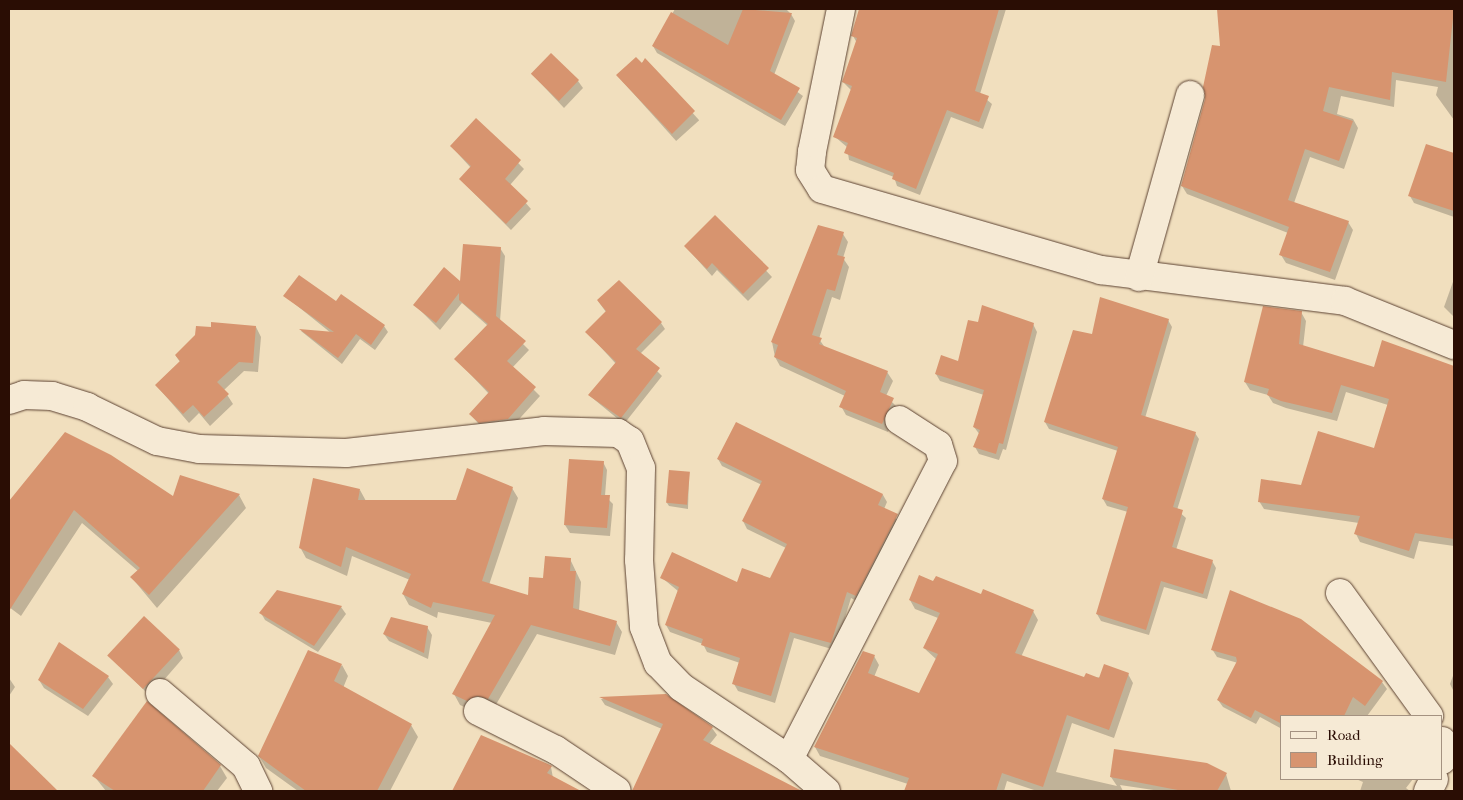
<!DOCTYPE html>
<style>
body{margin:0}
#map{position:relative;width:1463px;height:800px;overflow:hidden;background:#f1dfbe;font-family:"IM FELL French Canon",serif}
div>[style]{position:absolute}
.shadow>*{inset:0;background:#0003;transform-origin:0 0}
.building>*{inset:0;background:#d7946f;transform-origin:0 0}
.roads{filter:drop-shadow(0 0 1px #5c4232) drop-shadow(0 0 1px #5c4232)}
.street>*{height:28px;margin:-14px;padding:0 14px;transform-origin:14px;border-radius:14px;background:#f6ead5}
span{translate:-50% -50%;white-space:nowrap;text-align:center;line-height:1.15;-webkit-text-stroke:4.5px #f6ead5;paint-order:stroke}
.frame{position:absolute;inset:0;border:10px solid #2a0d04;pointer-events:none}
.legend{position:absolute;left:1280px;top:715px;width:162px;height:65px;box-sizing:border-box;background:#f6ead5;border:1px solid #a49281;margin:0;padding:6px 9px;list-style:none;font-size:15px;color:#2a0d04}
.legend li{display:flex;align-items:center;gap:10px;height:25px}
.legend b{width:25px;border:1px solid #a49281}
</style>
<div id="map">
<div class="shadow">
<div style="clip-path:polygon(675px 9px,786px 9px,791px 14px,795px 21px,774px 75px,803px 96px,785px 126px,657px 53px,653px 46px)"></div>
<div style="clip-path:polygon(861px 9px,1006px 9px,980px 94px,992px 104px,983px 129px,951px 117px,920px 195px,897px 186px,894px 177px,849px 160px,847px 147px,834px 136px,852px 91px,843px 82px,857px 43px,853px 36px)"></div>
<div style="clip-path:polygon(1218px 9px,1289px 9px,1287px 110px,1300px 111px,1319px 9px,1454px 9px,1454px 120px,1436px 95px,1438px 87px,1396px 80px,1394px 107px,1341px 96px,1337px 114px,1353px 119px,1358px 128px,1344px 169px,1310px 157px,1294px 203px,1348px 222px,1353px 230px,1335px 280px,1286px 263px,1281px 255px,1288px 233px,1187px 194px,1182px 186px,1221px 48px)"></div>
<div style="left:645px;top:60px;width:81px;height:31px;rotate:48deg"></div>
<div style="clip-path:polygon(532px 74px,578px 81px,583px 88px,564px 108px)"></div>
<div style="clip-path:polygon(476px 120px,524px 169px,510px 185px,531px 209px,511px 230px,460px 179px,471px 168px,451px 146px)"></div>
<div style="clip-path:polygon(1427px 146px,1454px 154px,1454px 217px,1414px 203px,1410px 196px)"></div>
<div style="clip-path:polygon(715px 216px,772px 277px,748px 301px,717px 270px,712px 276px,685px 246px)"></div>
<div style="clip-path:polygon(843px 234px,848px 242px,843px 258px,849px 267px,840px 300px,832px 297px,819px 339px,826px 349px,887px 372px,893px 381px,886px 396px,898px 408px,888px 432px,846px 415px,841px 406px,845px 396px,780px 366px,775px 357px,772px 342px)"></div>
<div style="clip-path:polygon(500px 248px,505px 256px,500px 321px,529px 350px,512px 368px,540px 396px,512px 427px,484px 430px,470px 414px,489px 394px,456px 359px,488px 326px,462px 303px,440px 330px,415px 305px,461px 283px)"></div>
<div style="clip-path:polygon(1454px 279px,1454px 317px,1444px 307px)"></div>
<div style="clip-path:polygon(285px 296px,336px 303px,384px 326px,388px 332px,375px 350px,360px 339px,342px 364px,301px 331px,331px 333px)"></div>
<div style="clip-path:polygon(598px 301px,661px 323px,665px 329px,640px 354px,662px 376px,624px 424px,590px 396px,616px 364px,587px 332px,606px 312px)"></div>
<div style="clip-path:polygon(1301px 312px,1306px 321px,1303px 347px,1374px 369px,1454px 384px,1454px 546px,1419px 541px,1414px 559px,1360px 542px,1356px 534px,1359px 523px,1264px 509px,1259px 501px,1302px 486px,1375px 449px,1388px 405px,1346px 392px,1337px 421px,1286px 408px,1273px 403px,1268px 395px,1250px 390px,1245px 382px)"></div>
<div style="clip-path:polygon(1168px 320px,1172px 327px,1145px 418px,1195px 433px,1199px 439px,1177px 510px,1186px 518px,1176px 550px,1212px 561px,1216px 568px,1207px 599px,1164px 587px,1149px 635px,1101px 621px,1097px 614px,1128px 512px,1107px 506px,1103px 499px,1118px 451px,1049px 429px,1045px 422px,1093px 336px)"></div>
<div style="clip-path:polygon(979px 324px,1033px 324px,1037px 332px,1006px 450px,1003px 449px,999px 460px,979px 454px,975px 447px,980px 435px,974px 427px,984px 395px,940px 381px,936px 374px,959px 362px)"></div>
<div style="clip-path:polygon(256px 327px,261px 337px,258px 372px,244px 371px,224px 390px,233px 404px,210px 426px,199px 413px,189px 423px,156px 385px,180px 362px,176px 356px)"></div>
<div style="clip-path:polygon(736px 424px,883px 495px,887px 502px,884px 509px,901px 523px,860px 603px,851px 598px,835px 650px,794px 638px,775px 703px,738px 691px,734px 684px,740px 663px,707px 652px,703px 644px,670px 632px,666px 625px,678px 591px,661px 577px,737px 584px,770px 580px,786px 548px,747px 529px,743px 521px,762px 485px,722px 466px,718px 459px)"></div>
<div style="clip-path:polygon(66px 434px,173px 498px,180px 477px,239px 495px,246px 508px,157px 608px,132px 578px,138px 571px,82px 523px,21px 616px,9px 607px,9px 503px)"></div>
<div style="clip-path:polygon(603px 462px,607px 470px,605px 496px,613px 504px,610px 536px,570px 533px,565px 525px)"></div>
<div style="clip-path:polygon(689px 474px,688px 509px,669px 506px,667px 503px)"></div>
<div style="clip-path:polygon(512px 488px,518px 498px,489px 585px,529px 596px,570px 559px,581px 582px,579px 611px,616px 622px,622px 632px,615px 655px,537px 634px,494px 708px,473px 711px,460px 705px,454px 694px,492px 623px,438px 612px,437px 618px,409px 605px,403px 594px,410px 580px,352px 556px,347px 576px,306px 558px,300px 547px,360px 490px,366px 501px,457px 501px)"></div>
<div style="clip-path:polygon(934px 582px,1033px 611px,1038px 620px,1021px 657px,1085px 679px,1128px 674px,1133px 683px,1114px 738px,1072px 723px,1056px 772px,1117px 786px,1111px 777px,1226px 774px,1231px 791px,1160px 791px,1120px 785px,1123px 791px,1037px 791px,1007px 781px,1004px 791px,905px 791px,908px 784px,820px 756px,815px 747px,874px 656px,879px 665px,874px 677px,920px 694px,937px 660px,924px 648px,938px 618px,915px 609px,910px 600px)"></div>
<div style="clip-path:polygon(277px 592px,341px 607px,346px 614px,318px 652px,265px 620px,261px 613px)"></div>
<div style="clip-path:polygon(427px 627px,432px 635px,428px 659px,389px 641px,384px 634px)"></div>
<div style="clip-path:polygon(1212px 649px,1382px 682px,1387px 689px,1367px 716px,1282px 716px,1282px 729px,1260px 717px,1256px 724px,1223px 707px,1218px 700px,1238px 663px,1217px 657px)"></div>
<div style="clip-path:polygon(179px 650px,183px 658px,150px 696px,109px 655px)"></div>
<div style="clip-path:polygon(342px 665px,348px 676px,343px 688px,411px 725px,418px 737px,390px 791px,298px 791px,266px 768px,259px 756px)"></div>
<div style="clip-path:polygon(1454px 673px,1454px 692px,1450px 684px)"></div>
<div style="clip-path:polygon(108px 677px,113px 684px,88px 716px,44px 688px,39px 680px)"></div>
<div style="clip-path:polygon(9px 678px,15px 687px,9px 696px)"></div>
<div style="clip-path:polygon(666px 696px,712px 728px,717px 735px,709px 745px,781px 787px,779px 791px,638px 791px,635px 786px,662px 729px,605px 705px,601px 699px)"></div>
<div style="clip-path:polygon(481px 737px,551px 767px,553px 778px,578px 791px,453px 791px)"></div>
<div style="clip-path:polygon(9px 745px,51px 786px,54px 791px,9px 791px)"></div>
<div style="clip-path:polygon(220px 766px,227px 778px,217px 791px,106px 791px,94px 776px)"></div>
<div style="clip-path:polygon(1356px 779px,1413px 779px,1406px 788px,1410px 791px,1360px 791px,1363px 782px)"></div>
</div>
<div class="building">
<div style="clip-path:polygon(743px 9px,792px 13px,770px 71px,800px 88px,781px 120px,652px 46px,671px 12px,728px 45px)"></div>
<div style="clip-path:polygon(859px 9px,999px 9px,975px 91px,989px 96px,979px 122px,947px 110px,916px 189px,892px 179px,894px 173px,844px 153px,848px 143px,833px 137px,852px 86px,842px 82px,857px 38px,851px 36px)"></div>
<div style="clip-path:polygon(1217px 9px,1454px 9px,1446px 82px,1392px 72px,1390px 100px,1329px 87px,1323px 111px,1353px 121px,1339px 161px,1305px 149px,1288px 200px,1349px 221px,1330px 272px,1279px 255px,1289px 227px,1181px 186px,1205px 99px,1203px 87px,1212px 45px,1220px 46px)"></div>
<div style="left:551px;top:53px;width:39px;height:29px;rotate:44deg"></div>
<div style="clip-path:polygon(636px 57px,642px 63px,645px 58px,695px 111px,672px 134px,616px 75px)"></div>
<div style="clip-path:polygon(476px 118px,521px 160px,505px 179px,528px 201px,506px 224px,459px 179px,471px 166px,450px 146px)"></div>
<div style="clip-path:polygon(1426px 144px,1454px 153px,1454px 211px,1408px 196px)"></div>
<div style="clip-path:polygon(715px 215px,769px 268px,743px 294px,712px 263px,707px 269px,684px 246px)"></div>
<div style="clip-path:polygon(818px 225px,844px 232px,837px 255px,845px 257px,835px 291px,827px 289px,812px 335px,822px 338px,819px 344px,888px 371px,880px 392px,894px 398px,882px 424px,839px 407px,846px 391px,774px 357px,778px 345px,771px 342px)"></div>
<div style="clip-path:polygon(463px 244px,501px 247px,496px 316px,526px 341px,507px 361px,536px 387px,508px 419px,479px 423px,469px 414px,489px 392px,454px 359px,488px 324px,459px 300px,459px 293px,436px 323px,413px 305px,444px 267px,460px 281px)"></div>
<div style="clip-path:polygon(299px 275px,336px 301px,341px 294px,385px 325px,371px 345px,356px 334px,338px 358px,299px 329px,334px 332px,283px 296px)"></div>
<div style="clip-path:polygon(619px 280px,662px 322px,636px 349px,660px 368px,621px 418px,588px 395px,616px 362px,585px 332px,606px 311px,597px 300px)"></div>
<div style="clip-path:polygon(1100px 297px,1169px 319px,1141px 415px,1196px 432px,1173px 507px,1183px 510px,1172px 547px,1213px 560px,1203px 594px,1161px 581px,1146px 630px,1096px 614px,1128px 507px,1102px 499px,1118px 447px,1044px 422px,1073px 330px,1092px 334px)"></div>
<div style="clip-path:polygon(982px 305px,1034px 323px,1003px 444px,999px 443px,996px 454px,973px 447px,980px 430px,973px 427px,984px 390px,935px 374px,941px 355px,958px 361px,968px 320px,978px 322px)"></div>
<div style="clip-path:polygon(1263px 306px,1302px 311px,1299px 344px,1374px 367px,1382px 340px,1454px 366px,1454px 539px,1415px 533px,1409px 551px,1354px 534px,1360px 516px,1258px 502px,1261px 479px,1301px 485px,1318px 431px,1374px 448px,1389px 399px,1341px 385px,1332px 413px,1281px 401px,1267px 395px,1269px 389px,1244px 382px)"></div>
<div style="clip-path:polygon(211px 322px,256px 326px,253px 363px,239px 362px,217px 382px,229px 394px,204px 417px,193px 405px,183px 414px,155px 385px,180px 361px,175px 355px,195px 335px,196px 326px,211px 327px)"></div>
<div style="clip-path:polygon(736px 422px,883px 494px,878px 505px,898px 514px,856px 596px,847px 592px,831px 643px,790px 632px,771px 696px,732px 684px,740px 658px,701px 645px,703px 639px,665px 625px,679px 587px,660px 578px,672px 552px,737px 582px,742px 568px,770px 578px,787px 544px,742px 521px,762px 481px,717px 459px)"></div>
<div style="clip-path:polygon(65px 432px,111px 455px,173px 496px,180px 475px,240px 494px,149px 595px,130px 577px,140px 568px,74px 510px,9px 611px,9px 501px)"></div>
<div style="clip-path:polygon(569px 459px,604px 461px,601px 495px,610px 495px,607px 528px,564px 525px)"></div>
<div style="clip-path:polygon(467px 468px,513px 487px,482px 581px,528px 595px,529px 577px,543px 578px,545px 556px,571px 558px,570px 571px,576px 571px,573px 608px,617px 621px,610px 646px,531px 625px,488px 699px,477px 696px,467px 701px,452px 694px,495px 615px,433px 602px,431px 608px,402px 594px,411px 574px,346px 547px,341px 567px,299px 548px,313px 478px,360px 489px,358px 500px,456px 500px)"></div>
<div style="left:669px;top:470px;width:21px;height:33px;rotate:5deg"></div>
<div style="clip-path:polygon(919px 575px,933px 581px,936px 576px,981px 594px,983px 589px,1034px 610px,1015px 653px,1084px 677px,1086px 673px,1099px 678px,1104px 664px,1129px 673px,1109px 730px,1067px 715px,1043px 787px,1002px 773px,996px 791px,904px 791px,909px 778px,814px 747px,863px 651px,875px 655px,868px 673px,919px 693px,938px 654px,923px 648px,940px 613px,909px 600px)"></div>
<div style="clip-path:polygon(277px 590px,322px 601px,342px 606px,314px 646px,259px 613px)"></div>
<div style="clip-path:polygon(1230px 590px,1301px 619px,1383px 681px,1365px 706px,1353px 697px,1344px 716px,1282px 716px,1282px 724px,1255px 710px,1251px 718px,1217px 700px,1237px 661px,1236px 657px,1211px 650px)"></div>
<div style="left:144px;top:616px;width:49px;height:54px;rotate:43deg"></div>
<div style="clip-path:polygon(391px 617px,428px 626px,424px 653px,383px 634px)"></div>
<div style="clip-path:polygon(59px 642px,109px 676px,83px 709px,38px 680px)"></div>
<div style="clip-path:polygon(308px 650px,342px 664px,334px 681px,412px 724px,377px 791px,306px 791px,258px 756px)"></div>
<div style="clip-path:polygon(666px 694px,713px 727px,703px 740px,802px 791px,632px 791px,663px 724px,599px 697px)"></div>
<div style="clip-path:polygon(147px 701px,221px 765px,203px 791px,115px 791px,92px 776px)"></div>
<div style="clip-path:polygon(481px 735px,548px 764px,552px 766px,547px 773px,581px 791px,452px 791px)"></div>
<div style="clip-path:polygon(9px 743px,58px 791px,9px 791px)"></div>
<div style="clip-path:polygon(1114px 749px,1207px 763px,1227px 773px,1217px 791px,1183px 791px,1110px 777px)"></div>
</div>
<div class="roads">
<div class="street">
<div style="left:841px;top:9px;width:146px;rotate:101.5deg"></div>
<div style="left:812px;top:152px;width:18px;rotate:96deg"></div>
<div style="left:810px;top:170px;width:22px;rotate:58deg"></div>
<div style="left:822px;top:189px;width:291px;rotate:16.2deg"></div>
<div style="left:1101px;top:270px;width:246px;rotate:7.2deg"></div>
<div style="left:1345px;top:301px;width:118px;rotate:22deg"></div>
<div style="left:1139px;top:277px;width:189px;rotate:-74.3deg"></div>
<div style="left:9px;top:400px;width:16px;rotate:-18deg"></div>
<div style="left:24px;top:395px;width:28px;rotate:2deg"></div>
<div style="left:52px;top:396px;width:37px;rotate:17deg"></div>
<div style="left:87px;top:407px;width:78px;rotate:25.9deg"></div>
<div style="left:157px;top:441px;width:43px;rotate:10.8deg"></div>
<div style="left:199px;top:449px;width:147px;rotate:1.6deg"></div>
<div style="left:346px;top:453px;width:199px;rotate:-6.3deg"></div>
<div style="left:544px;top:431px;width:74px;rotate:1.5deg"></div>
<div style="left:618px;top:433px;width:14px;rotate:34deg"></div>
<div style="left:630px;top:441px;width:29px;rotate:68deg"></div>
<div style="left:641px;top:468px;width:92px;rotate:91.2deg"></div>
<div style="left:639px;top:560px;width:67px;rotate:85.7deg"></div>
<div style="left:644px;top:627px;width:39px;rotate:69deg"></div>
<div style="left:658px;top:663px;width:33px;rotate:46deg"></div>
<div style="left:681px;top:687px;width:130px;rotate:33.7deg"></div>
<div style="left:789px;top:759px;width:49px;rotate:40.9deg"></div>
<div style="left:1340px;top:593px;width:152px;rotate:54.1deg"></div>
<div style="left:160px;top:693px;width:113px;rotate:40.3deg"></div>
<div style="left:246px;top:766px;width:28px;rotate:64deg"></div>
<div style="left:478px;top:711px;width:87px;rotate:26.6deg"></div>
<div style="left:556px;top:750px;width:73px;rotate:33.9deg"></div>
<div style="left:1442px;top:741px;width:19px;rotate:90deg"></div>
<div style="left:789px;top:759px;width:335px;rotate:-62.7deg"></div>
<div style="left:943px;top:461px;width:17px;rotate:-107deg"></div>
<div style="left:938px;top:445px;width:46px;rotate:-147.3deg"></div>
<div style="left:1428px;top:791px;width:13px;rotate:-63deg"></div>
</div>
</div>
<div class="frame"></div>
<ul class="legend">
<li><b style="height:6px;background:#f6ead5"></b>Road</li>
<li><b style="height:14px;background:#d7946f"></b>Building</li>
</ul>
</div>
